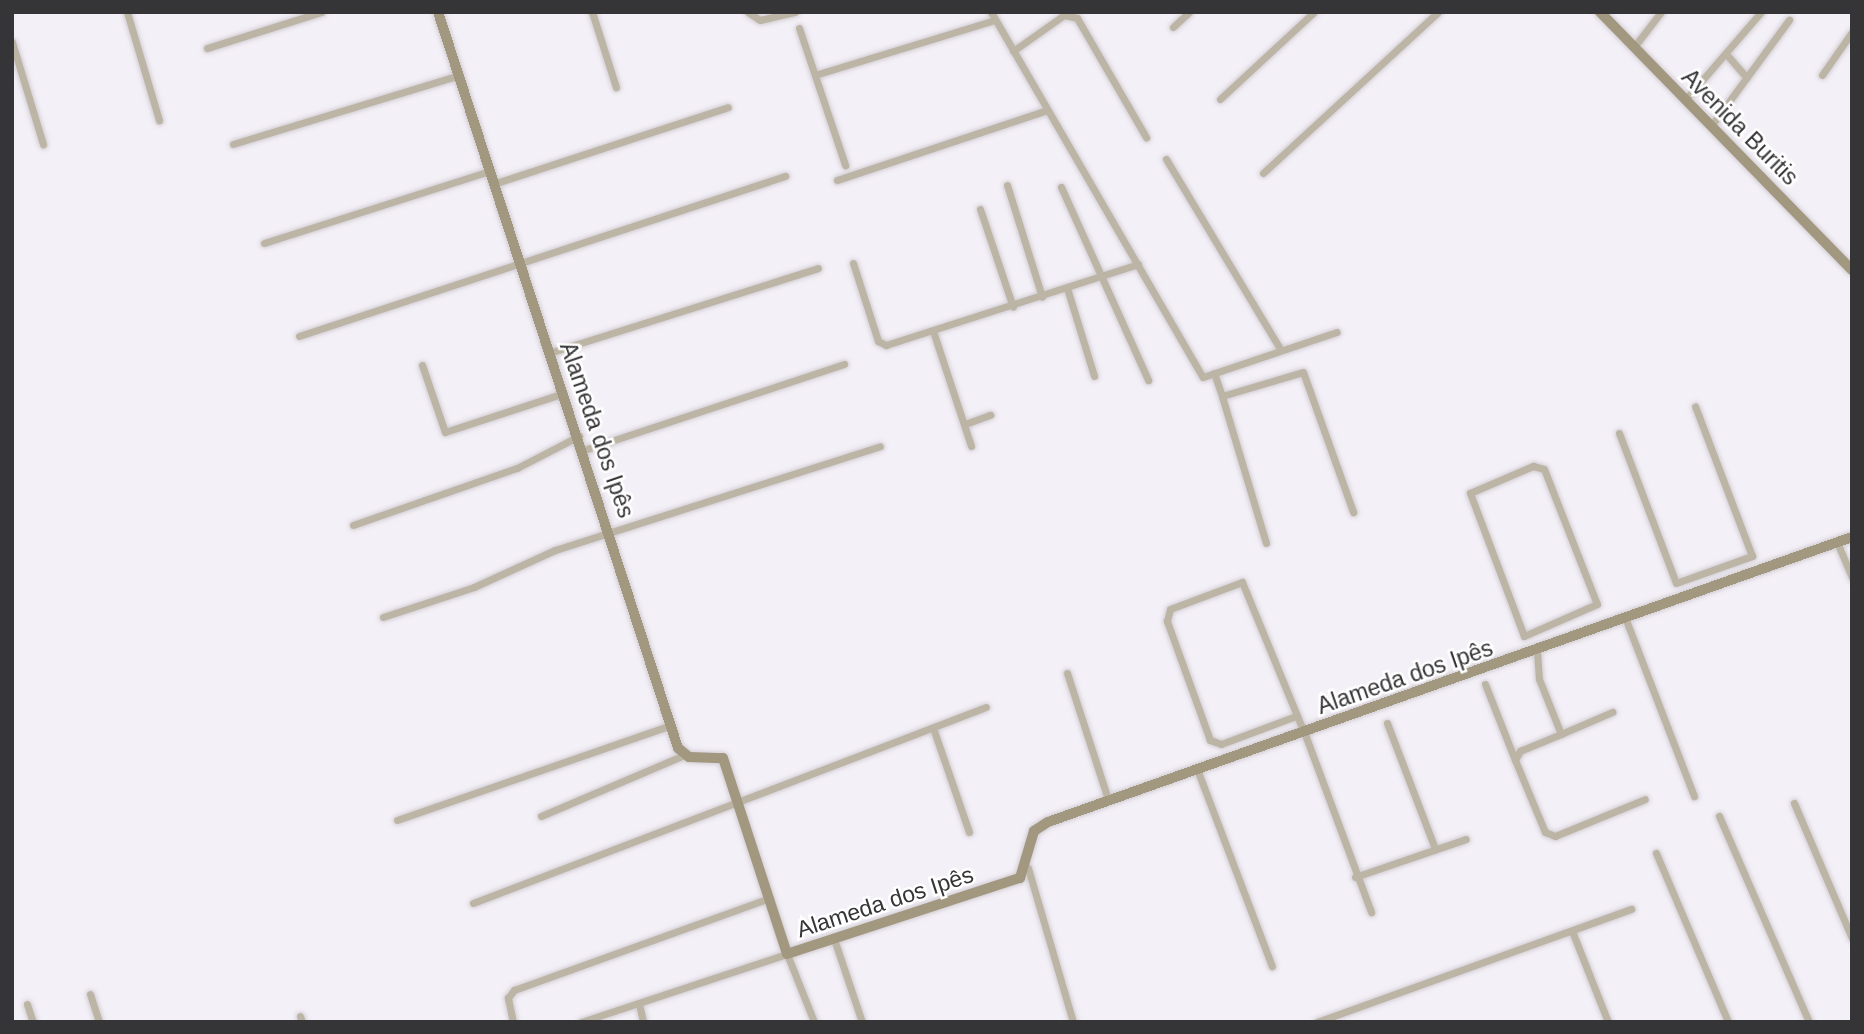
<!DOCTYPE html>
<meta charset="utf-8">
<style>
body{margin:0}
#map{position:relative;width:1864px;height:1034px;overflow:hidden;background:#f4f0f7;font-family:Helvetica,sans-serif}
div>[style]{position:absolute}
.roads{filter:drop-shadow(0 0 2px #d2ced4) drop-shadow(0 0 2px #d2ced4)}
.street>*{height:7px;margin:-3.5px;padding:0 3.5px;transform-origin:3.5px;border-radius:3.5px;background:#bcb5a5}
.secondary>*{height:10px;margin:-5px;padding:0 5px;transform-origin:5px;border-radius:5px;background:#a2977f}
span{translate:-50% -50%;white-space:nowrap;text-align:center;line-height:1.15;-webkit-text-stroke:5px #fff;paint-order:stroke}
.street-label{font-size:23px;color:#353436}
.frame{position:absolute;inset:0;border:14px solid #353436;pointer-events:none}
</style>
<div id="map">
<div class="roads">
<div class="street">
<div style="left:127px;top:12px;width:113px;rotate:73.5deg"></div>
<div style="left:592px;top:12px;width:79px;rotate:72.3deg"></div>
<div style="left:748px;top:12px;width:14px;rotate:34deg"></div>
<div style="left:760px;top:20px;width:36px;rotate:-13deg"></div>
<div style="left:991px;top:12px;width:422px;rotate:59.9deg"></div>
<div style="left:1203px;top:377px;width:141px;rotate:-18.6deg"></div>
<div style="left:1173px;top:27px;width:22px;rotate:-43deg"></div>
<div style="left:799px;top:28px;width:145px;rotate:71.4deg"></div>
<div style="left:12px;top:42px;width:107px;rotate:73.1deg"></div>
<div style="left:1634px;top:47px;width:44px;rotate:-52.4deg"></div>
<div style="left:207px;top:48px;width:120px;rotate:-17.5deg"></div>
<div style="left:1013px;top:51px;width:62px;rotate:-35.2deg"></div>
<div style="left:1064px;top:15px;width:13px;rotate:13deg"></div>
<div style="left:1077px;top:18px;width:138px;rotate:59.9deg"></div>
<div style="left:1727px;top:55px;width:30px;rotate:49deg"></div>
<div style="left:815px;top:75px;width:188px;rotate:-17deg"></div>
<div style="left:1822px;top:75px;width:52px;rotate:-55.1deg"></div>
<div style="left:1220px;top:99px;width:128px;rotate:-42.8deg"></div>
<div style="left:1685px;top:100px;width:116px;rotate:-49.2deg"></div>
<div style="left:1711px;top:126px;width:132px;rotate:-53.7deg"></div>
<div style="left:233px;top:144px;width:234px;rotate:-16.9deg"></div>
<div style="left:1166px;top:159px;width:222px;rotate:59deg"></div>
<div style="left:1263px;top:173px;width:238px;rotate:-42.6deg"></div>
<div style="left:837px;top:180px;width:221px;rotate:-18.4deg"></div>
<div style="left:493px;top:184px;width:247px;rotate:-18.1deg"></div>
<div style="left:1007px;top:185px;width:117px;rotate:72.6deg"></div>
<div style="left:1061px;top:187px;width:212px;rotate:65.7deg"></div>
<div style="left:980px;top:209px;width:103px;rotate:71.4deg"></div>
<div style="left:264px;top:243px;width:236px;rotate:-17.7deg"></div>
<div style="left:853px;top:263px;width:82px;rotate:72.2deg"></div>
<div style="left:878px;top:341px;width:9px;rotate:27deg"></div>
<div style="left:886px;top:345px;width:265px;rotate:-17.8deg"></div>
<div style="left:1067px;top:288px;width:92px;rotate:72.9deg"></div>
<div style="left:934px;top:334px;width:118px;rotate:71.7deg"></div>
<div style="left:299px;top:336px;width:512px;rotate:-18.22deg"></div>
<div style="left:549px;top:353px;width:282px;rotate:-17.5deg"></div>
<div style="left:422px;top:365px;width:71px;rotate:71.1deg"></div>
<div style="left:445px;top:432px;width:125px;rotate:-18.1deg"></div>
<div style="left:1214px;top:373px;width:24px;rotate:71deg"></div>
<div style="left:965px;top:424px;width:27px;rotate:-20deg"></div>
<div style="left:1619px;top:433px;width:160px;rotate:69.2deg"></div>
<div style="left:1676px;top:583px;width:81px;rotate:-19.6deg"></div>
<div style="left:1752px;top:556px;width:160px;rotate:-110.8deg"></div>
<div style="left:584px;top:450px;width:274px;rotate:-18.3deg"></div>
<div style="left:1533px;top:466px;width:11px;rotate:15deg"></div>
<div style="left:1544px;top:469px;width:145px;rotate:68.6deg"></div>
<div style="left:1597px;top:604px;width:80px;rotate:156.3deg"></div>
<div style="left:1524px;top:636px;width:153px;rotate:-110.7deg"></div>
<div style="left:1470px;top:493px;width:69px;rotate:-23.2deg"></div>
<div style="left:353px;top:525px;width:174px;rotate:-19.2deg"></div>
<div style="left:517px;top:468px;width:70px;rotate:-27.3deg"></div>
<div style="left:1837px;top:542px;width:39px;rotate:67deg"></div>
<div style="left:1266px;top:543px;width:153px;rotate:-106.7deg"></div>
<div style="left:1222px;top:396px;width:84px;rotate:-16.5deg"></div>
<div style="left:1303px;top:372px;width:149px;rotate:70.3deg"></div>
<div style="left:383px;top:617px;width:96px;rotate:-18.2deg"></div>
<div style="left:474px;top:587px;width:89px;rotate:-24.6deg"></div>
<div style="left:555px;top:550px;width:341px;rotate:-17.7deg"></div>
<div style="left:1626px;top:620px;width:189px;rotate:68.9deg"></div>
<div style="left:1537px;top:651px;width:28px;rotate:86deg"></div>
<div style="left:1539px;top:679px;width:59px;rotate:68.2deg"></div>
<div style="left:1561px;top:734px;width:44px;rotate:157.5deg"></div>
<div style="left:1520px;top:751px;width:10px;rotate:119deg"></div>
<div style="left:1515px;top:760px;width:78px;rotate:67.4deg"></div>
<div style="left:1545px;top:832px;width:11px;rotate:22deg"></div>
<div style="left:1555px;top:836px;width:97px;rotate:-22.3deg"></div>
<div style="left:1067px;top:673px;width:133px;rotate:72deg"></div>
<div style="left:1485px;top:684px;width:82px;rotate:68.5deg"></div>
<div style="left:1296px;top:716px;width:80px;rotate:159.5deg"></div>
<div style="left:1221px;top:744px;width:12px;rotate:-160deg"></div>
<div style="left:1210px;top:740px;width:127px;rotate:-109.9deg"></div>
<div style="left:1167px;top:621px;width:12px;rotate:-76deg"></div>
<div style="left:1170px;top:609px;width:77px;rotate:-20.6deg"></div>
<div style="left:1242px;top:582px;width:168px;rotate:67.6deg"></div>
<div style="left:1306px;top:737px;width:187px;rotate:69.6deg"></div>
<div style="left:1387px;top:723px;width:135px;rotate:69.1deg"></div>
<div style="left:933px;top:728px;width:110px;rotate:70.9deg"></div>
<div style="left:1561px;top:734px;width:56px;rotate:-23.3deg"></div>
<div style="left:1197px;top:769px;width:211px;rotate:69.2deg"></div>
<div style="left:1794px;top:803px;width:147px;rotate:66.8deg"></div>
<div style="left:541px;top:816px;width:155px;rotate:-23.1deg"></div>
<div style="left:1719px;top:816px;width:225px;rotate:66.4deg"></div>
<div style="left:397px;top:820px;width:290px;rotate:-19.1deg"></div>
<div style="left:1656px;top:853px;width:184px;rotate:66.9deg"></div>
<div style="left:1028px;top:868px;width:160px;rotate:73.7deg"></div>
<div style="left:1355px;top:877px;width:117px;rotate:-18.9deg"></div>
<div style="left:473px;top:903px;width:549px;rotate:-20.91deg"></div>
<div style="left:1572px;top:931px;width:98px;rotate:68.4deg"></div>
<div style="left:834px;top:939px;width:88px;rotate:71.4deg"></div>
<div style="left:90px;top:994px;width:29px;rotate:72deg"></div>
<div style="left:27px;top:1004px;width:19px;rotate:72deg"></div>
<div style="left:639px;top:1004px;width:18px;rotate:77deg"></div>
<div style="left:300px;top:1016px;width:6px;rotate:72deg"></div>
<div style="left:513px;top:1022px;width:25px;rotate:-102deg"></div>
<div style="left:508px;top:998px;width:10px;rotate:-53deg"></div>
<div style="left:514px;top:990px;width:271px;rotate:-19.8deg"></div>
<div style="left:581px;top:1022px;width:217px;rotate:-18.3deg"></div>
<div style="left:787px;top:954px;width:73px;rotate:68.3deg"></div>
<div style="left:1317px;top:1022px;width:334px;rotate:-19.8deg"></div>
</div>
<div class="secondary">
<div style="left:438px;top:12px;width:774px;rotate:71.94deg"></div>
<div style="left:678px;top:748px;width:14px;rotate:39deg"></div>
<div style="left:689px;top:757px;width:34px;rotate:2deg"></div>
<div style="left:723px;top:758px;width:206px;rotate:71.9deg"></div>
<div style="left:787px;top:954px;width:245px;rotate:-18.1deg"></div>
<div style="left:1020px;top:878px;width:49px;rotate:-73.4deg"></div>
<div style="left:1034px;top:831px;width:17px;rotate:-33deg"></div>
<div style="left:1048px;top:822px;width:853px;rotate:-19.52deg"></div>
<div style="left:1600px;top:12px;width:361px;rotate:45.7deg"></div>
</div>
</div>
<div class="street-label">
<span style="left:1740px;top:127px;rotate:45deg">Avenida Buritis</span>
<span style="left:597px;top:430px;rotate:71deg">Alameda dos Ipês</span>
<span style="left:1405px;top:677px;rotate:-19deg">Alameda dos Ipês</span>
<span style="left:885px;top:902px;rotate:-18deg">Alameda dos Ipês</span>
</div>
<div class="frame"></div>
</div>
